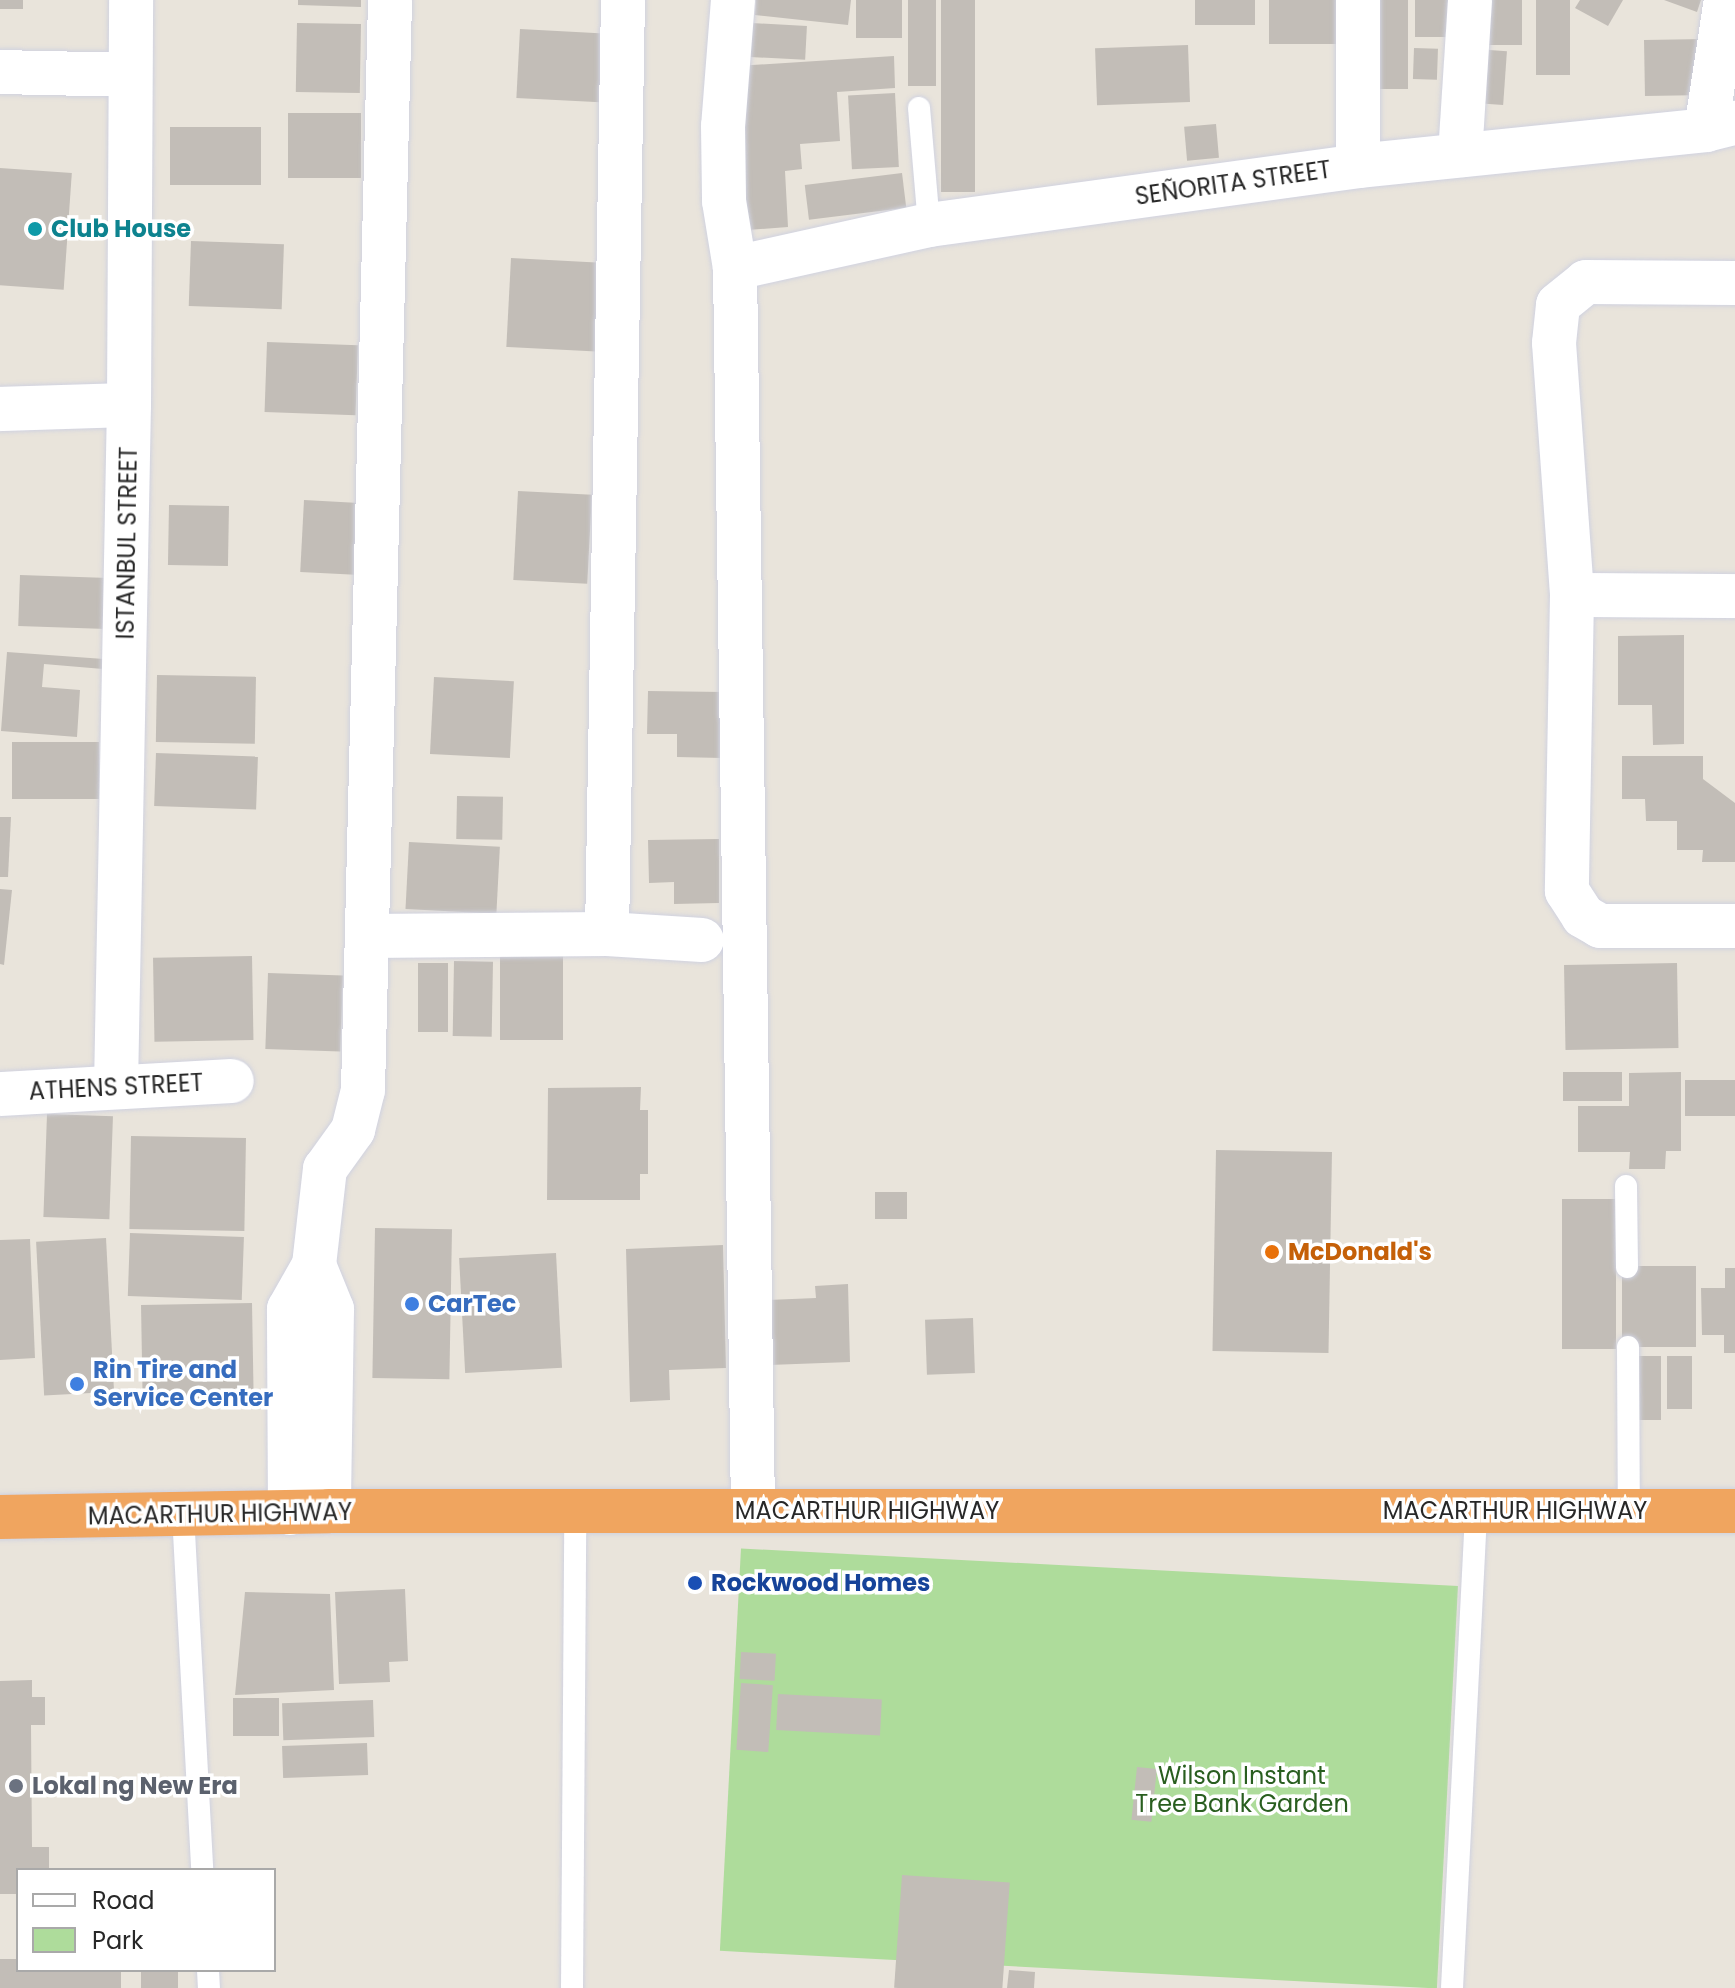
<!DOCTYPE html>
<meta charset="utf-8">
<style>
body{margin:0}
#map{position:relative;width:1735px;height:1988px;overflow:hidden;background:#e9e4db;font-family:Poppins,sans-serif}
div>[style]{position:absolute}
.green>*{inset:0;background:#aedc9b;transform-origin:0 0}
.building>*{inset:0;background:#c2bdb7;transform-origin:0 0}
.roads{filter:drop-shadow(0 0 2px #d0d2e0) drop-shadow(0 0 2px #d0d2e0)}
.lane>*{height:22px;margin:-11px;padding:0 11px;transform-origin:11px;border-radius:11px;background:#fff}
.street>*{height:44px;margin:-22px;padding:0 22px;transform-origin:22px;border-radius:22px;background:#fff}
.secondary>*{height:44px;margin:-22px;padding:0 22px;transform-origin:22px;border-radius:22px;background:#fff}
.highway>*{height:44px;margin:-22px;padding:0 22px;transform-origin:22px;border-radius:22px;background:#f0a55f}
.dots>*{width:22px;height:22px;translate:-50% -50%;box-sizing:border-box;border:4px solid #fff;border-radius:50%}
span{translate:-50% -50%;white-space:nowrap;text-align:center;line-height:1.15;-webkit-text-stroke:7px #fff;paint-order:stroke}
.street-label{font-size:24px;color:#282828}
.culture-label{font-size:24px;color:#0d838f;font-weight:700}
.left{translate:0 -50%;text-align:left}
.food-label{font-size:24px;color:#c56008;font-weight:700}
.shop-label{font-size:24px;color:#366cbe;font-weight:700}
.transit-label{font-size:24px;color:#164399;font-weight:700}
.park-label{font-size:24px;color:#295e1f}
.worship-label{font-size:24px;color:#5b616d;font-weight:700}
.legend{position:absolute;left:16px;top:1868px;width:260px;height:104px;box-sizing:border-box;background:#fff;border:2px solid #a9a9a9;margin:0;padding:10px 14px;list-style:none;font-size:24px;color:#282828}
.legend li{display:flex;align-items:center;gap:16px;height:40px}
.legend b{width:40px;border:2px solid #a9a9a9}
</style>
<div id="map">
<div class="green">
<div style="left:1458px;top:1586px;width:403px;height:718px;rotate:93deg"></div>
</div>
<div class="building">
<div style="left:0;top:0;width:23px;height:9px"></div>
<div style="clip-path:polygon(298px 0,361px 0,361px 7px,298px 5px)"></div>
<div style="clip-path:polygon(756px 0,851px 0,848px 25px,755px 15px)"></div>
<div style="left:856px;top:0;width:46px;height:38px"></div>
<div style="left:908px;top:0;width:28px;height:86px"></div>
<div style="left:941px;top:0;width:34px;height:192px"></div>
<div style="left:1195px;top:0;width:60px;height:25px"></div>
<div style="left:1269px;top:0;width:75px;height:44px"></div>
<div style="left:1370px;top:0;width:38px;height:89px"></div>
<div style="left:1415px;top:0;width:47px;height:37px"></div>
<div style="left:1475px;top:0;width:47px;height:45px"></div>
<div style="left:1536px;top:0;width:34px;height:75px"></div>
<div style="clip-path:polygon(1580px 0,1623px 0,1608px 26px,1575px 8px)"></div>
<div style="clip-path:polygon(1664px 0,1701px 0,1697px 12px)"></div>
<div style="left:297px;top:23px;width:64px;height:69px;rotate:1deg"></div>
<div style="left:752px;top:23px;width:55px;height:34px;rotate:3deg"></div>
<div style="left:520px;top:29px;width:84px;height:69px;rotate:3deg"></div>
<div style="left:1705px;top:39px;width:56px;height:61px;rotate:89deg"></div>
<div style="left:1188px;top:45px;width:57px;height:93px;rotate:88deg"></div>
<div style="left:1414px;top:48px;width:24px;height:31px;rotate:2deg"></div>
<div style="left:1475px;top:49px;width:32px;height:54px;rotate:4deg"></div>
<div style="clip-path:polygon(894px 56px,895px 88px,837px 92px,840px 141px,800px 144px,802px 169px,785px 171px,788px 227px,747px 230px,737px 66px)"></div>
<div style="left:895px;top:93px;width:74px;height:47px;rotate:87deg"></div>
<div style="left:288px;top:113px;width:73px;height:65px"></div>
<div style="left:1216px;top:124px;width:34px;height:32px;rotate:85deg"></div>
<div style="left:170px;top:127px;width:91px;height:58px"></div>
<div style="left:0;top:168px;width:72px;height:117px;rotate:4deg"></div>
<div style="left:902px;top:173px;width:35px;height:98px;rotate:83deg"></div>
<div style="left:191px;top:241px;width:93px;height:65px;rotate:2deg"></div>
<div style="left:511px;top:258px;width:90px;height:89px;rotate:3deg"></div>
<div style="left:267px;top:342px;width:91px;height:70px;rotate:2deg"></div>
<div style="left:518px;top:491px;width:74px;height:89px;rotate:3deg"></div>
<div style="left:304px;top:500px;width:55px;height:72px;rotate:3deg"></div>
<div style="left:169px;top:505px;width:60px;height:60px;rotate:1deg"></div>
<div style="left:20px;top:575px;width:96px;height:51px;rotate:2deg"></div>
<div style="clip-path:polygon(1684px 635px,1684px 744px,1653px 745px,1652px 705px,1618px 705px,1618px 636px)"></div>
<div style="clip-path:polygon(7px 652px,104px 659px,103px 669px,44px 664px,42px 687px,80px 690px,77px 737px,1px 731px)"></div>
<div style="left:157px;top:675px;width:99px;height:67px;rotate:1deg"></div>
<div style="left:434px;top:677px;width:80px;height:77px;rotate:3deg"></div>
<div style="clip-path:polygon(648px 691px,723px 692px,722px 758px,677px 757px,677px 734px,647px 734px)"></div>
<div style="left:12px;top:742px;width:87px;height:57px"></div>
<div style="left:156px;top:753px;width:102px;height:53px;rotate:2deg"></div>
<div style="clip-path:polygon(1622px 756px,1703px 756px,1703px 779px,1735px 803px,1735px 862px,1702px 862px,1703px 850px,1677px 850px,1677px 821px,1646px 821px,1645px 799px,1622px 799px)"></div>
<div style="left:457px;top:796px;width:46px;height:43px;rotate:1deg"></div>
<div style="clip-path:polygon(0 817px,11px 817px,8px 877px,0 877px)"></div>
<div style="clip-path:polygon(719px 839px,719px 903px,674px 904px,674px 882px,649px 883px,648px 840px)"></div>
<div style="left:409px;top:842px;width:91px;height:67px;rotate:3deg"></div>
<div style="clip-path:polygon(0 889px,12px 890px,4px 965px,0 964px)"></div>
<div style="left:500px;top:954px;width:63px;height:86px"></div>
<div style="left:252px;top:956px;width:84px;height:99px;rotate:89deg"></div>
<div style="left:454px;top:961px;width:39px;height:75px;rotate:1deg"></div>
<div style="left:448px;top:963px;width:69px;height:30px;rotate:90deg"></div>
<div style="left:1677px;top:963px;width:85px;height:113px;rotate:89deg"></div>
<div style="left:268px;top:973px;width:75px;height:76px;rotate:2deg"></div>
<div style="left:1622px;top:1072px;width:29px;height:59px;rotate:90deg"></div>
<div style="clip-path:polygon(1681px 1072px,1681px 1151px,1666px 1151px,1665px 1169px,1629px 1169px,1630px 1152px,1578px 1152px,1578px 1106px,1629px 1106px,1629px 1073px)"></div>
<div style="left:1735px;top:1080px;width:36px;height:50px;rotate:90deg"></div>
<div style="clip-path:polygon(641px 1087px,640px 1110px,648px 1110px,648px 1174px,640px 1174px,640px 1200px,547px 1200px,548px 1088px)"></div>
<div style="left:47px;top:1114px;width:66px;height:103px;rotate:2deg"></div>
<div style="left:131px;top:1136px;width:115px;height:93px;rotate:1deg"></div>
<div style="left:1216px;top:1150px;width:116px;height:201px;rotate:1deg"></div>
<div style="left:907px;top:1192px;width:27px;height:32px;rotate:90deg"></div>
<div style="left:1562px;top:1199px;width:54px;height:150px"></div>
<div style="left:375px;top:1228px;width:77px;height:150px;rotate:1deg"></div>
<div style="left:130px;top:1233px;width:114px;height:63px;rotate:2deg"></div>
<div style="left:106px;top:1238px;width:154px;height:70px;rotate:87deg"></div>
<div style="clip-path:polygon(30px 1239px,35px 1358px,0 1360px,0 1240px)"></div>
<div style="clip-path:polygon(723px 1245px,726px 1368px,669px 1370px,670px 1400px,630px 1402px,626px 1249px)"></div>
<div style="left:556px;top:1253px;width:115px;height:97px;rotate:87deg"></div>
<div style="left:1696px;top:1266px;width:81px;height:74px;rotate:90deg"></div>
<div style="clip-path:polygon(1725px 1268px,1735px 1268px,1735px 1353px,1724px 1353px,1724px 1335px,1702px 1335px,1701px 1288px,1725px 1288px)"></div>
<div style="clip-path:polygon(848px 1284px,850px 1362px,769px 1365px,768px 1300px,816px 1298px,815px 1286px)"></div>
<div style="left:252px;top:1303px;width:98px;height:111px;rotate:89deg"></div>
<div style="left:973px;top:1318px;width:55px;height:48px;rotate:88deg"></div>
<div style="left:1638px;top:1356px;width:23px;height:64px"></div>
<div style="left:1667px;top:1356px;width:25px;height:53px"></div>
<div style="clip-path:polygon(405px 1589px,408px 1661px,389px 1662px,390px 1682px,339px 1684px,335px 1592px)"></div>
<div style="clip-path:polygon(245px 1592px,330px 1594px,334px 1690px,235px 1695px)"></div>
<div style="left:741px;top:1652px;width:35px;height:27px;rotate:3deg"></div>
<div style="clip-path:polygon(32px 1680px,32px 1697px,45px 1697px,45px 1725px,31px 1725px,32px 1847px,49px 1847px,49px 1870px,18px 1870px,18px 1894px,0 1894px,0 1681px)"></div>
<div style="left:741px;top:1683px;width:32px;height:67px;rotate:4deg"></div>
<div style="left:778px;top:1694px;width:104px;height:36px;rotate:3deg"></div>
<div style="left:279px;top:1698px;width:38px;height:46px;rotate:90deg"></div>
<div style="left:373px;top:1700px;width:37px;height:91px;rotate:88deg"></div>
<div style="left:367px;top:1743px;width:32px;height:85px;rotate:88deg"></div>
<div style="left:1137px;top:1767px;width:20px;height:53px;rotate:6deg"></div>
<div style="left:902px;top:1875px;width:108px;height:113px;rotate:4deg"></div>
<div style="clip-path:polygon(0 1959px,18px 1959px,18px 1970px,121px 1970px,121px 1988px,0 1988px)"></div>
<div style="left:141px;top:1970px;width:37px;height:18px"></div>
<div style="clip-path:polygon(1009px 1970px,1035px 1972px,1034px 1988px,1007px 1988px)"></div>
</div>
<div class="roads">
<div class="lane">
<div style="left:919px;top:108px;width:117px;rotate:85.1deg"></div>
<div style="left:1626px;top:1186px;width:81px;rotate:89.3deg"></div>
<div style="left:1628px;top:1347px;width:164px;rotate:89.7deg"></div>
<div style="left:183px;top:1514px;width:357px;rotate:86.9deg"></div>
<div style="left:208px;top:1970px;width:18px;rotate:87deg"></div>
<div style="left:572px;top:1988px;width:475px;rotate:-89.6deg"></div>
<div style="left:1452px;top:1988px;width:478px;rotate:-87.1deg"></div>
</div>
<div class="street">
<div style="left:0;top:72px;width:129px;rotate:1.3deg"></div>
<div style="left:1706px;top:130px;width:132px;rotate:-81.3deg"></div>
<div style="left:1460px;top:155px;width:155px;rotate:-86.3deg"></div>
<div style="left:1358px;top:166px;width:166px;rotate:-90deg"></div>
<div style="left:735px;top:268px;width:199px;rotate:-12.5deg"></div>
<div style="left:929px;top:225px;width:433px;rotate:-7.8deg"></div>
<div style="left:1358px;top:166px;width:350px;rotate:-5.9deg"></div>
<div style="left:1706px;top:130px;width:30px;rotate:-14deg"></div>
<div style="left:1735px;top:283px;width:149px;rotate:-179.6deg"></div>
<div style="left:1586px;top:282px;width:36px;rotate:141deg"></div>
<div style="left:1558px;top:305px;width:38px;rotate:96deg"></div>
<div style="left:1554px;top:343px;width:253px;rotate:85.9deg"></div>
<div style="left:1572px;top:595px;width:296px;rotate:91deg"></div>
<div style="left:1567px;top:891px;width:30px;rotate:57deg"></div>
<div style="left:1583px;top:916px;width:20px;rotate:30deg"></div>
<div style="left:1600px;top:926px;width:135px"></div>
<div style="left:0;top:409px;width:129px;rotate:-1.8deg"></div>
<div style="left:1572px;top:595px;width:163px;rotate:0.4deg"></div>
<div style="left:607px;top:934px;width:934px;rotate:-89.02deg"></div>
<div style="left:367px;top:936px;width:240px;rotate:-0.5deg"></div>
<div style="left:607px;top:934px;width:95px;rotate:3.6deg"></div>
<div style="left:116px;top:1087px;width:682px;rotate:-88.91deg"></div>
<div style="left:129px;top:405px;width:405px;rotate:-89.7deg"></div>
<div style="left:0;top:1094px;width:232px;rotate:-3.2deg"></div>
<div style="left:314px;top:1265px;width:48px;rotate:67.8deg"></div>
<div style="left:332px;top:1309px;width:202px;rotate:90.9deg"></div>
<div style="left:290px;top:1513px;width:204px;rotate:-90.3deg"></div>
<div style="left:289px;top:1309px;width:51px;rotate:-60.4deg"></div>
<div style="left:314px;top:1265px;width:97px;rotate:-83.5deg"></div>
<div style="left:325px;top:1169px;width:48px;rotate:-54.3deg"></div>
<div style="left:353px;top:1130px;width:41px;rotate:-76deg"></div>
<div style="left:363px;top:1090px;width:1090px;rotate:-88.58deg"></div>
</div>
<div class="secondary">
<div style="left:733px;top:0;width:126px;rotate:94.5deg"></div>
<div style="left:723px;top:126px;width:75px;rotate:89.2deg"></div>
<div style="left:724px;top:201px;width:68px;rotate:80.7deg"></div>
<div style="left:735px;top:268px;width:1242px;rotate:89.17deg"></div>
</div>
<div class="highway">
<div style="left:0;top:1517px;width:329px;rotate:-1deg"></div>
<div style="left:329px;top:1511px;width:1406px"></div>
</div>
</div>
<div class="dots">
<div style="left:35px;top:229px;background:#0f9aa8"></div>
<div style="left:1272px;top:1252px;background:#e8710a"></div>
<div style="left:412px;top:1304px;background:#3f7fe0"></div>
<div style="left:77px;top:1384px;background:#3f7fe0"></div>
<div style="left:695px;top:1583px;background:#1a4fb4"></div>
<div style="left:16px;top:1786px;background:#6b7280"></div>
</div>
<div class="street-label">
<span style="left:1233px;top:183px;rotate:-8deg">SEÑORITA STREET</span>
<span style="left:127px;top:543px;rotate:-89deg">ISTANBUL STREET</span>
<span style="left:116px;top:1087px;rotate:-3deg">ATHENS STREET</span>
<span style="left:867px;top:1511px">MACARTHUR HIGHWAY</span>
<span style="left:1515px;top:1511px">MACARTHUR HIGHWAY</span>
<span style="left:220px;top:1514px;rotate:-1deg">MACARTHUR HIGHWAY</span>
</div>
<div class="culture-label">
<span class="left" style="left:51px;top:229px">Club House</span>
</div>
<div class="food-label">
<span class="left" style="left:1288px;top:1252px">McDonald's</span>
</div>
<div class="shop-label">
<span class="left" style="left:428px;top:1304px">CarTec</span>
<span class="left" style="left:93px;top:1384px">Rin Tire and<br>Service Center</span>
</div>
<div class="transit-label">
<span class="left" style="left:711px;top:1583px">Rockwood Homes</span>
</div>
<div class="park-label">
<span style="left:1242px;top:1790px">Wilson Instant<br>Tree Bank Garden</span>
</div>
<div class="worship-label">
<span class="left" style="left:32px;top:1786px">Lokal ng New Era</span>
</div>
<ul class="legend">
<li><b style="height:10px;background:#fff"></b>Road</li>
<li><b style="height:22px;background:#aedc9b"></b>Park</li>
</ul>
</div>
